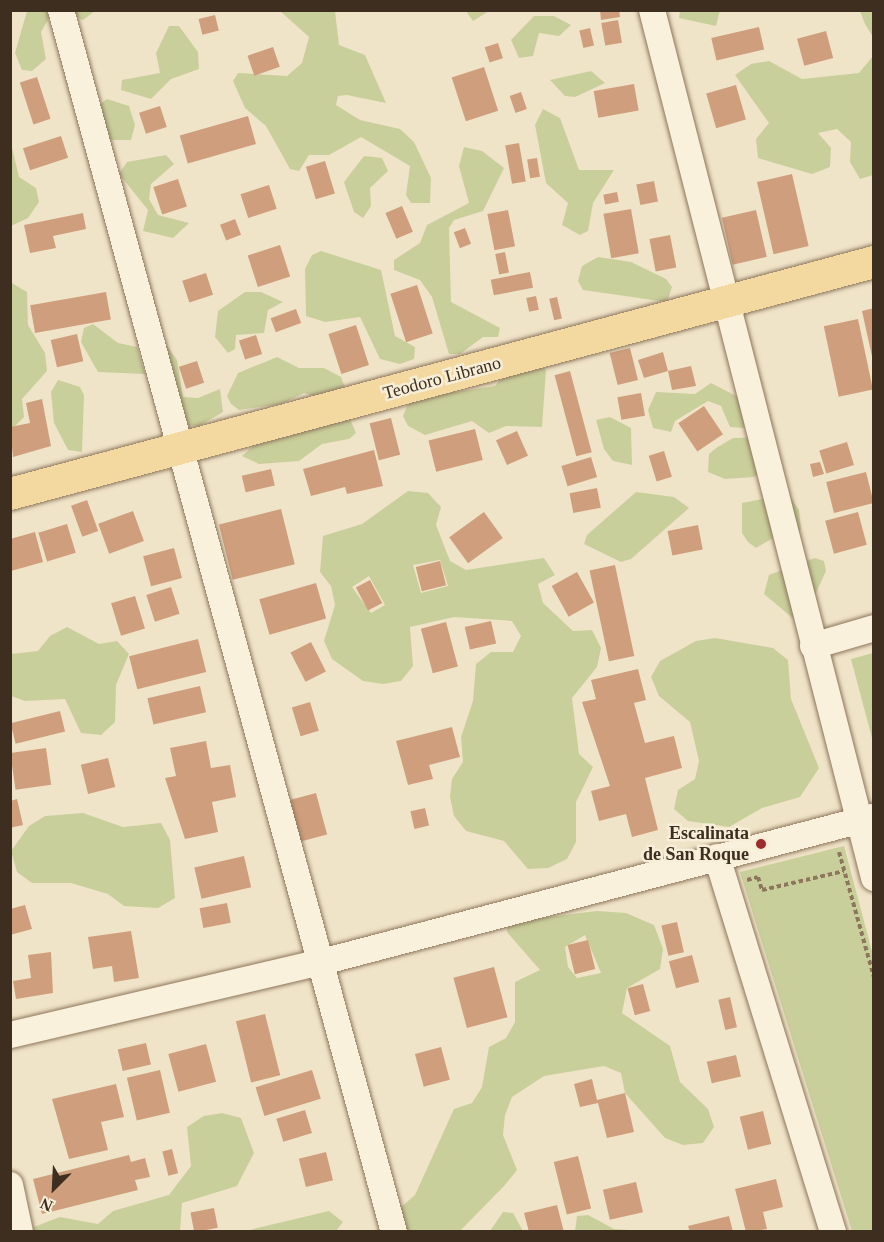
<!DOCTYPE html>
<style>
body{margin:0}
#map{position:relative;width:884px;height:1242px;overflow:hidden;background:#f0e4c8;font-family:"Times New Roman",serif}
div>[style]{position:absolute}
.green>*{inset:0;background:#c9cf9b}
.building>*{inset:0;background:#cf9f7d;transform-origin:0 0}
.path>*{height:4px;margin-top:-2px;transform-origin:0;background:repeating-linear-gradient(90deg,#8d765c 0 4.5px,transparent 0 7.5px)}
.roads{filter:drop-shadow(0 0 2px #8d765c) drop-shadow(0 0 2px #8d765c)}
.minor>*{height:26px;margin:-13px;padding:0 13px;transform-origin:13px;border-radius:13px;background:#faf1dc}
.major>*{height:32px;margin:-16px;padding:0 16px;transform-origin:16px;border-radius:16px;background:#f3d9a0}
.dots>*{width:16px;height:16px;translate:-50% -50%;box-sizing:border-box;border:3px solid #f7eed8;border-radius:50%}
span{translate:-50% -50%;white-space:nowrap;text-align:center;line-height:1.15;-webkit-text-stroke:5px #f7eed8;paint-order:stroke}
.street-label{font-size:18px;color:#3d2e20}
.poi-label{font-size:18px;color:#3d2e20;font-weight:700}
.right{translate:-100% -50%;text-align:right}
.frame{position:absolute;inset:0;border:12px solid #3d2e20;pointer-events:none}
.north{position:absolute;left:24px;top:1158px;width:60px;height:60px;-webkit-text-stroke:4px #f7eed8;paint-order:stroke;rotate:204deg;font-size:16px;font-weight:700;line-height:24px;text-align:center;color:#3d2e20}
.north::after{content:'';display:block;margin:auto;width:21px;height:27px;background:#3d2e20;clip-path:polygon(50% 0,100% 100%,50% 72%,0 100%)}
</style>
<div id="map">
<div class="green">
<div style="clip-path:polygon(720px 10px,716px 26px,679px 18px,680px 11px)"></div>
<div style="clip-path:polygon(27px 11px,53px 11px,41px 32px,46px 59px,32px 71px,22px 70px,15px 53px)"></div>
<div style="clip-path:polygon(63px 11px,95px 11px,83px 20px)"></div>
<div style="clip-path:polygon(280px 11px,335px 11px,339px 45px,365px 55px,386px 103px,347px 95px,338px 96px,336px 105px,360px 120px,400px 129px,414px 142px,431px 178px,430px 203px,411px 203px,406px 195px,410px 166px,361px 137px,329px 155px,309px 155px,299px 171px,290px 169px,266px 126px,245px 108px,233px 81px,238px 73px,287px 76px,302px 63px,309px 37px)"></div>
<div style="clip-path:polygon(466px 11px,489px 10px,489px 11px,473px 21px)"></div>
<div style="clip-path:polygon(860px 11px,873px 11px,873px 37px,865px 24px)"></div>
<div style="clip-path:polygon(534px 16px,554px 16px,571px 25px,559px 36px,539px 33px,533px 56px,519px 58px,511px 40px)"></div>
<div style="clip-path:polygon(169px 26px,179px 26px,198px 52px,199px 69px,171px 79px,151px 99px,121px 90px,122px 80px,160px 73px,156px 53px)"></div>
<div style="clip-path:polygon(873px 56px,873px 175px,860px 179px,850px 162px,851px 142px,837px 129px,818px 133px,831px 148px,830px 167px,812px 174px,758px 158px,756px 139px,769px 123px,735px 75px,751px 64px,769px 61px,802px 79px,859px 73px)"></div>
<div style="clip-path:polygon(591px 71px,605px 83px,575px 97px,565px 96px,550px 80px)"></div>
<div style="clip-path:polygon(107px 99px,129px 106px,135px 125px,131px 140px,105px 140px,99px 105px)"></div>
<div style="clip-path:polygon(543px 109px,560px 118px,579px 170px,614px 170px,593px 203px,588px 231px,580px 235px,562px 225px,568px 203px,546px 183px,535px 125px)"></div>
<div style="clip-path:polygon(10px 139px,19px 177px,36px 188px,39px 202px,28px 218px,11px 226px)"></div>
<div style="clip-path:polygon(464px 147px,482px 151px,504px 168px,483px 211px,454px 220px,449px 228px,451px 302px,500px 328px,498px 337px,483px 337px,460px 354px,449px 354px,432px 297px,420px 280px,394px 270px,394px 260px,420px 243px,427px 225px,469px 203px,459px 166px)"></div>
<div style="clip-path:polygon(166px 155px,174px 164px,151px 184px,149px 199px,158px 215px,189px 223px,173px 238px,143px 231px,148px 210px,119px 174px,127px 162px)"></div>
<div style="clip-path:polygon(364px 156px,382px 158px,388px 171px,370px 188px,371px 206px,363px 218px,354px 212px,344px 182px)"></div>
<div style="clip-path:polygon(321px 251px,381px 270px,395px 336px,415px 347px,414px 359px,400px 364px,380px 359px,360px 317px,325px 322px,306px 316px,305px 269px,312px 255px)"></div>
<div style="clip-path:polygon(598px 257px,631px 262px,666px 279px,672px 287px,667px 302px,583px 290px,578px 281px,582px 266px)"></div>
<div style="clip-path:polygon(10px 282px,27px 292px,28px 325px,45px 353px,47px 371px,22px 399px,24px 417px,11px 430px)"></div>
<div style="clip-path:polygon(245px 292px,261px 292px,283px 302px,268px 310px,264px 333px,236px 335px,235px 349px,228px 353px,215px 337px,218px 311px)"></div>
<div style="clip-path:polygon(93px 324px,118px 343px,137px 347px,145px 374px,98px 372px,81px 342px,84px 328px)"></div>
<div style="clip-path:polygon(165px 343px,177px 360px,183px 397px,198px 398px,220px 389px,223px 412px,199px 426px,184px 425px,160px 352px)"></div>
<div style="clip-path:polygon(277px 357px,299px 368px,324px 368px,341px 377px,346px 390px,323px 399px,304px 393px,281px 404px,239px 410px,231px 404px,227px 396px,238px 373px)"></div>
<div style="clip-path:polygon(512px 363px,540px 364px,546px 370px,542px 427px,506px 426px,489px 433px,472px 421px,425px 435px,408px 426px,403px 416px,410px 399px,495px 386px)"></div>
<div style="clip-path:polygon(58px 380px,80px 387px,84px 395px,82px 452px,68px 450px,54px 423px,51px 392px)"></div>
<div style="clip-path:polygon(711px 383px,742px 399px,744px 428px,730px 427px,721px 406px,708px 401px,675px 421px,671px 432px,653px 428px,648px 410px,656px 392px,695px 394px)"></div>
<div style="clip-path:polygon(349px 417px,356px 433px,349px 439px,322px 444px,299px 461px,259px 464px,242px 456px,263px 437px)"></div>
<div style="clip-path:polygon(610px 417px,631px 428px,632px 465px,613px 461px,604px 449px,596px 420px)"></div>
<div style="clip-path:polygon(764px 437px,770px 467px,754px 477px,725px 479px,708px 472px,709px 454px,716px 448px,733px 438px)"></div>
<div style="clip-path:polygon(evenodd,408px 491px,428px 493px,441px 507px,436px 525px,450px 561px,466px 570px,544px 558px,555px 575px,538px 584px,543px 603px,573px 631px,592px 630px,601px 648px,597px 667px,572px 698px,579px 754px,593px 767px,576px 802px,576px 842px,567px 859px,548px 868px,528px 869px,504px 841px,466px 831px,454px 816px,450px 797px,452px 779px,463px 762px,461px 737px,473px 701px,476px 664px,491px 652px,513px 652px,521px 636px,512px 621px,454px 617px,410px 627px,413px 666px,401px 681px,383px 684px,363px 681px,332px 659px,324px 641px,335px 605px,331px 586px,320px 572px,323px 536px,362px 524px,408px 491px,440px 560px,448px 586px,421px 593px,413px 565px,440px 560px,408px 491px,369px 576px,385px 605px,371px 613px,352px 587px,369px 576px)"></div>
<div style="clip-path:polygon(636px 492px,674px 497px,689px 508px,631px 559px,621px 562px,584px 544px,587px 535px)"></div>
<div style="clip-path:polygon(788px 494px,799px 510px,801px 529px,791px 546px,773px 538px,756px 548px,748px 542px,742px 533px,742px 503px)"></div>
<div style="clip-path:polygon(815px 558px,824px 561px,826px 571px,801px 625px,764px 594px,769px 575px)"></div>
<div style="clip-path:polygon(67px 627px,99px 644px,117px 641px,129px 654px,116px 685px,115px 722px,101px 735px,81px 733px,65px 699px,25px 701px,11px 696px,11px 654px,38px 651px,50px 636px)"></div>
<div style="clip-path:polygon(715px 638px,773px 648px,788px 660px,791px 699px,819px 768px,800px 797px,762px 808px,729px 827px,688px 821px,674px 809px,678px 790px,695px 779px,699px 761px,690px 722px,659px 696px,651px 677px,660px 661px,696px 641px)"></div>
<div style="clip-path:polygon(873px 653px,874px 653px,873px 742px,851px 659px)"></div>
<div style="clip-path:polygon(83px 813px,123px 827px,161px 823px,170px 840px,175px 898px,158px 908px,124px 906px,108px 894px,71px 883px,32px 883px,17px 872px,11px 851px,29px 826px,45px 816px)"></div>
<div style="clip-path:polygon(844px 846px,873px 955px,873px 1231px,852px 1231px,740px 872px)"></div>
<div style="clip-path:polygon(evenodd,597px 911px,626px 913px,654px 925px,663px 949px,660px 969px,627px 988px,622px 1013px,670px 1046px,680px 1082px,708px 1109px,714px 1127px,703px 1143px,683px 1145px,665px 1138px,625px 1093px,621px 1073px,604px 1066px,544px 1076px,512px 1097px,505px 1115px,503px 1135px,517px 1170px,505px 1185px,460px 1231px,401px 1231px,400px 1208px,415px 1195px,454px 1109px,472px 1103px,482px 1087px,489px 1047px,506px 1038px,515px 1022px,515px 982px,540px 970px,507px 932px,507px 922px,597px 911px,585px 935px,601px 973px,577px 978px,568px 967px,565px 947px,585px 935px)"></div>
<div style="clip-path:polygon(222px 1113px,241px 1118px,254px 1153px,237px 1186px,182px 1203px,180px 1231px,21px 1232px,60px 1217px,98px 1224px,113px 1211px,169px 1195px,191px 1166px,187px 1127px,204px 1116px)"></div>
<div style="clip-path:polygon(329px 1211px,343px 1222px,336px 1231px,245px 1231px)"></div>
<div style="clip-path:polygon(503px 1212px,513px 1213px,523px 1231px,490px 1231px)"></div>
<div style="clip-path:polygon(588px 1215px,614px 1229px,645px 1231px,575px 1231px,577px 1216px)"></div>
</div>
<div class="building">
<div style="clip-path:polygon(600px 10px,619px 10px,620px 17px,601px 20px)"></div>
<div style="left:215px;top:15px;width:16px;height:17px;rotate:76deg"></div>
<div style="left:618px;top:20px;width:23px;height:17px;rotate:80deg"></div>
<div style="left:759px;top:27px;width:23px;height:49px;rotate:77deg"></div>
<div style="left:590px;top:28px;width:18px;height:11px;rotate:77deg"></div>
<div style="left:826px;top:31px;width:28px;height:30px;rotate:75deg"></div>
<div style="left:498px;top:43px;width:16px;height:14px;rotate:72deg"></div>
<div style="left:273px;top:47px;width:21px;height:27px;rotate:71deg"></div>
<div style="left:484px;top:67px;width:46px;height:34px;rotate:72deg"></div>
<div style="left:37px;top:77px;width:44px;height:18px;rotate:72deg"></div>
<div style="left:634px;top:84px;width:27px;height:41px;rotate:80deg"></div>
<div style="left:736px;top:85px;width:36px;height:31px;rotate:74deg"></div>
<div style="left:521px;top:92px;width:18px;height:12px;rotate:71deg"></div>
<div style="left:160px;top:106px;width:22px;height:22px;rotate:72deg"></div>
<div style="left:248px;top:116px;width:29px;height:71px;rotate:74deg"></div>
<div style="left:61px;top:136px;width:23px;height:40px;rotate:72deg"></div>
<div style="left:519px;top:143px;width:39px;height:14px;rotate:80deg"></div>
<div style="left:537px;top:158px;width:19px;height:10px;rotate:81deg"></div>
<div style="left:325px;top:161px;width:34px;height:20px;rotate:73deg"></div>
<div style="left:792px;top:174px;width:74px;height:36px;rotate:77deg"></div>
<div style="left:178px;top:179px;width:29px;height:26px;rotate:72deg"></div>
<div style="left:654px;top:181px;width:21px;height:18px;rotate:79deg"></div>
<div style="left:269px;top:185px;width:25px;height:30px;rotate:72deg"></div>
<div style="left:617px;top:192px;width:10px;height:14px;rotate:79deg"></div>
<div style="left:402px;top:206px;width:28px;height:18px;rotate:67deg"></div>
<div style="left:631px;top:209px;width:45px;height:28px;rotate:80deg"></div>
<div style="left:508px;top:210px;width:37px;height:21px;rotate:79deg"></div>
<div style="left:756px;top:210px;width:48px;height:35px;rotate:77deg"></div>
<div style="clip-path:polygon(83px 213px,86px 229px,53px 236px,56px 248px,30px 253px,24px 225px)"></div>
<div style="left:235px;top:219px;width:17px;height:16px;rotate:69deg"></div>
<div style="left:465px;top:228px;width:17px;height:12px;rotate:69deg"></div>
<div style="left:670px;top:235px;width:33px;height:21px;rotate:79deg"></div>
<div style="left:280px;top:245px;width:33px;height:34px;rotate:72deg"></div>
<div style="left:505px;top:252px;width:21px;height:10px;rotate:79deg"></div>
<div style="left:530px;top:272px;width:16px;height:40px;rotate:79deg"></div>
<div style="left:206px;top:273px;width:23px;height:25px;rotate:72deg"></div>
<div style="left:417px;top:285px;width:51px;height:28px;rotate:72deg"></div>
<div style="left:106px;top:292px;width:28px;height:77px;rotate:80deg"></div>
<div style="left:536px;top:296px;width:14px;height:10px;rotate:78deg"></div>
<div style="left:557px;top:297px;width:22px;height:8px;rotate:77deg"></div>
<div style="clip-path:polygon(874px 308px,874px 361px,873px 361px,862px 311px)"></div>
<div style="left:296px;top:309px;width:15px;height:27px;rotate:70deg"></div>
<div style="left:858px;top:319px;width:72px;height:35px;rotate:78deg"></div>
<div style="left:356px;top:325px;width:42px;height:29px;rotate:72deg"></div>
<div style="left:77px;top:334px;width:28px;height:27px;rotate:77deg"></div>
<div style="left:256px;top:335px;width:20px;height:18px;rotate:72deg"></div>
<div style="left:630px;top:348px;width:33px;height:21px;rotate:76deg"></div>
<div style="clip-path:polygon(663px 352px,668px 371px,691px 366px,696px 386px,672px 390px,668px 371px,644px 378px,638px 360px)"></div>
<div style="left:197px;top:361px;width:23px;height:19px;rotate:72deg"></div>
<div style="left:570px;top:371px;width:84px;height:16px;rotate:75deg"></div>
<div style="left:641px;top:393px;width:23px;height:24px;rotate:80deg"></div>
<div style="clip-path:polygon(42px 399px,51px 446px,13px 457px,10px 427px,30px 423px,26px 403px)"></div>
<div style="left:704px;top:406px;width:34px;height:31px;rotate:56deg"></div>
<div style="left:391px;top:418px;width:38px;height:22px;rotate:76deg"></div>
<div style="left:475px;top:429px;width:32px;height:48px;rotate:76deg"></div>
<div style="left:517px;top:431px;width:27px;height:23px;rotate:66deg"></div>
<div style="left:847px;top:442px;width:24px;height:29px;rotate:73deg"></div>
<div style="clip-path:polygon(374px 450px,383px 486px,347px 494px,345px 487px,311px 496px,303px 469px)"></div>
<div style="left:664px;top:451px;width:27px;height:16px;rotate:73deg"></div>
<div style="left:591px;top:457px;width:21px;height:31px;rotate:73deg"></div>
<div style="clip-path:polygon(820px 462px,824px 474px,813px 477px,810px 464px)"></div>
<div style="left:271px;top:469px;width:17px;height:30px;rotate:77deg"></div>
<div style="left:866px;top:472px;width:32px;height:41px;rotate:76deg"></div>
<div style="left:597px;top:488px;width:20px;height:28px;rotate:79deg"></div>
<div style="left:87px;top:500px;width:33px;height:17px;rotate:70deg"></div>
<div style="left:281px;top:509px;width:57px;height:64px;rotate:76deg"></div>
<div style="left:133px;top:511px;width:32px;height:37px;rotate:70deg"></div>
<div style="left:484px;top:512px;width:32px;height:43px;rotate:54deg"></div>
<div style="left:858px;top:512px;width:34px;height:34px;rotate:75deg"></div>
<div style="left:67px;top:524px;width:30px;height:30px;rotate:73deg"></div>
<div style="left:698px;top:525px;width:25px;height:31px;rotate:79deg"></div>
<div style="clip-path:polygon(35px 532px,43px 562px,11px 571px,10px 539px)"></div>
<div style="left:174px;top:548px;width:31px;height:32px;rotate:75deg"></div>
<div style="left:440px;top:561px;width:25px;height:25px;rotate:76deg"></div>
<div style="left:615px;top:565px;width:93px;height:26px;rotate:78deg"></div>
<div style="left:577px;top:572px;width:35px;height:29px;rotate:61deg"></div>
<div style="left:370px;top:580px;width:26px;height:16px;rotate:62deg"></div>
<div style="left:316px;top:583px;width:37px;height:59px;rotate:74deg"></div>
<div style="left:171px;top:587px;width:28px;height:26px;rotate:72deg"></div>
<div style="left:135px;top:596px;width:34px;height:25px;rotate:73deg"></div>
<div style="left:491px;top:621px;width:23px;height:27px;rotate:77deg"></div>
<div style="left:446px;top:622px;width:46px;height:26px;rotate:75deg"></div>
<div style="left:198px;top:639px;width:34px;height:71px;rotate:76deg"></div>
<div style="left:311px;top:642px;width:33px;height:23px;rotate:63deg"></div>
<div style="clip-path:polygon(638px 669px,646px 700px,634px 703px,645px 743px,674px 736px,682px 768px,645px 778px,658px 830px,632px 837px,626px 814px,599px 821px,591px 791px,610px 786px,582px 702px,596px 699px,591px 680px)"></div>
<div style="left:200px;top:686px;width:27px;height:54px;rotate:77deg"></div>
<div style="left:310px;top:702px;width:30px;height:19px;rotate:73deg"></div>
<div style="left:60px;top:711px;width:21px;height:51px;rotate:76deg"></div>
<div style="clip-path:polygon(452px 727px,460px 757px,429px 765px,433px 779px,408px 785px,396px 741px)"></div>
<div style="clip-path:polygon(206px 741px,211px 768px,230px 765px,236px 797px,212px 802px,218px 832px,185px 839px,165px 778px,176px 776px,170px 748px)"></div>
<div style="left:46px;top:748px;width:37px;height:36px;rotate:82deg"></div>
<div style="left:108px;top:758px;width:30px;height:28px;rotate:76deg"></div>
<div style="left:316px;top:793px;width:43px;height:33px;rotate:75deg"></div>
<div style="clip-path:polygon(17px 799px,23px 825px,10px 828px,10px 801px)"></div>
<div style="left:425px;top:808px;width:18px;height:15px;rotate:77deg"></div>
<div style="left:244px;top:856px;width:32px;height:51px;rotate:77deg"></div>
<div style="left:227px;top:903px;width:20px;height:28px;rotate:79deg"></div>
<div style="clip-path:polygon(25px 905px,32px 929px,10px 935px,10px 909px)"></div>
<div style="left:677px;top:922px;width:31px;height:16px;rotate:77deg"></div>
<div style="clip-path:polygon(131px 931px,139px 978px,114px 982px,112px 966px,93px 969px,88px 937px)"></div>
<div style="left:588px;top:940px;width:30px;height:21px;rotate:76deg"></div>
<div style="clip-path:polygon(51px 952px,53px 993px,16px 999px,13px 981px,31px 978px,28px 955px)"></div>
<div style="left:692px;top:955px;width:28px;height:24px;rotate:75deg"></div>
<div style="left:494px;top:967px;width:52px;height:42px;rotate:75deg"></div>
<div style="left:643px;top:984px;width:28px;height:16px;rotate:75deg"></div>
<div style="left:730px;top:997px;width:31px;height:12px;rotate:77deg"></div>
<div style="left:265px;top:1014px;width:63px;height:30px;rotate:76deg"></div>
<div style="left:146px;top:1043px;width:22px;height:29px;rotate:77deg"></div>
<div style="left:206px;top:1044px;width:39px;height:39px;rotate:75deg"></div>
<div style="left:441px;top:1047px;width:34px;height:27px;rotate:75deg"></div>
<div style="left:736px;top:1055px;width:22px;height:30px;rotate:77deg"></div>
<div style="left:160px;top:1070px;width:44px;height:34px;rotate:77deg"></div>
<div style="left:312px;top:1070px;width:30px;height:59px;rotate:73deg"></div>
<div style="clip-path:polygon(592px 1079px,597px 1100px,625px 1093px,634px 1132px,607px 1138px,598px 1103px,580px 1107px,574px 1084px)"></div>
<div style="clip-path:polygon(116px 1084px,124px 1117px,101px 1122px,108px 1150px,69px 1159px,52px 1099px)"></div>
<div style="left:305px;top:1110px;width:24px;height:30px;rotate:73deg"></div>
<div style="left:763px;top:1111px;width:34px;height:24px;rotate:76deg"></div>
<div style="left:172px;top:1149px;width:25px;height:10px;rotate:76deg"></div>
<div style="left:326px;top:1152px;width:29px;height:28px;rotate:76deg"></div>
<div style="clip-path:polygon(129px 1155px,131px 1162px,145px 1158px,150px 1177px,135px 1180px,138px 1190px,42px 1214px,33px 1179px)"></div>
<div style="left:578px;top:1156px;width:54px;height:25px;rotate:76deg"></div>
<div style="clip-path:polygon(776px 1179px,783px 1207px,763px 1212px,767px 1229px,746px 1232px,735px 1189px)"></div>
<div style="left:636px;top:1182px;width:31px;height:34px;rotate:77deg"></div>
<div style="clip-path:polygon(557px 1205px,564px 1232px,529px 1232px,524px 1213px)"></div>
<div style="left:214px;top:1208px;width:20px;height:24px;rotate:79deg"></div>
<div style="clip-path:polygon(729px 1216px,733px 1232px,690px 1232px,688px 1226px)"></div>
</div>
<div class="path">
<div style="left:839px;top:852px;width:130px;rotate:74.4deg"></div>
<div style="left:747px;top:880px;width:11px;rotate:-15deg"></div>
<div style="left:758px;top:877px;width:14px;rotate:73deg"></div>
<div style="left:762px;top:890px;width:84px;rotate:-13deg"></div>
</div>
<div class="roads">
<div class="minor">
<div style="left:61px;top:10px;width:1267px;rotate:74.76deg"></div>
<div style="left:652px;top:10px;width:896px;rotate:75.65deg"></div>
<div style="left:813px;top:646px;width:64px;rotate:-16.4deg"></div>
<div style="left:717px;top:857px;width:393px;rotate:72.8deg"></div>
<div style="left:10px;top:1035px;width:316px;rotate:-13.2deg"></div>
<div style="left:318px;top:963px;width:574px;rotate:-14.74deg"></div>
<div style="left:10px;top:1185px;width:48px;rotate:78deg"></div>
</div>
<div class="major">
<div style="left:10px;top:494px;width:895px;rotate:-15.03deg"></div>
</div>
</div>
<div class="dots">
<div style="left:761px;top:844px;background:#9e2a2b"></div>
</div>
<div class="street-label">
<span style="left:442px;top:378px;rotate:-15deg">Teodoro Librano</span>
</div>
<div class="poi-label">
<span class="right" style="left:749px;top:844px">Escalinata<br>de San Roque</span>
</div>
<div class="frame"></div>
<div class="north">N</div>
</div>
